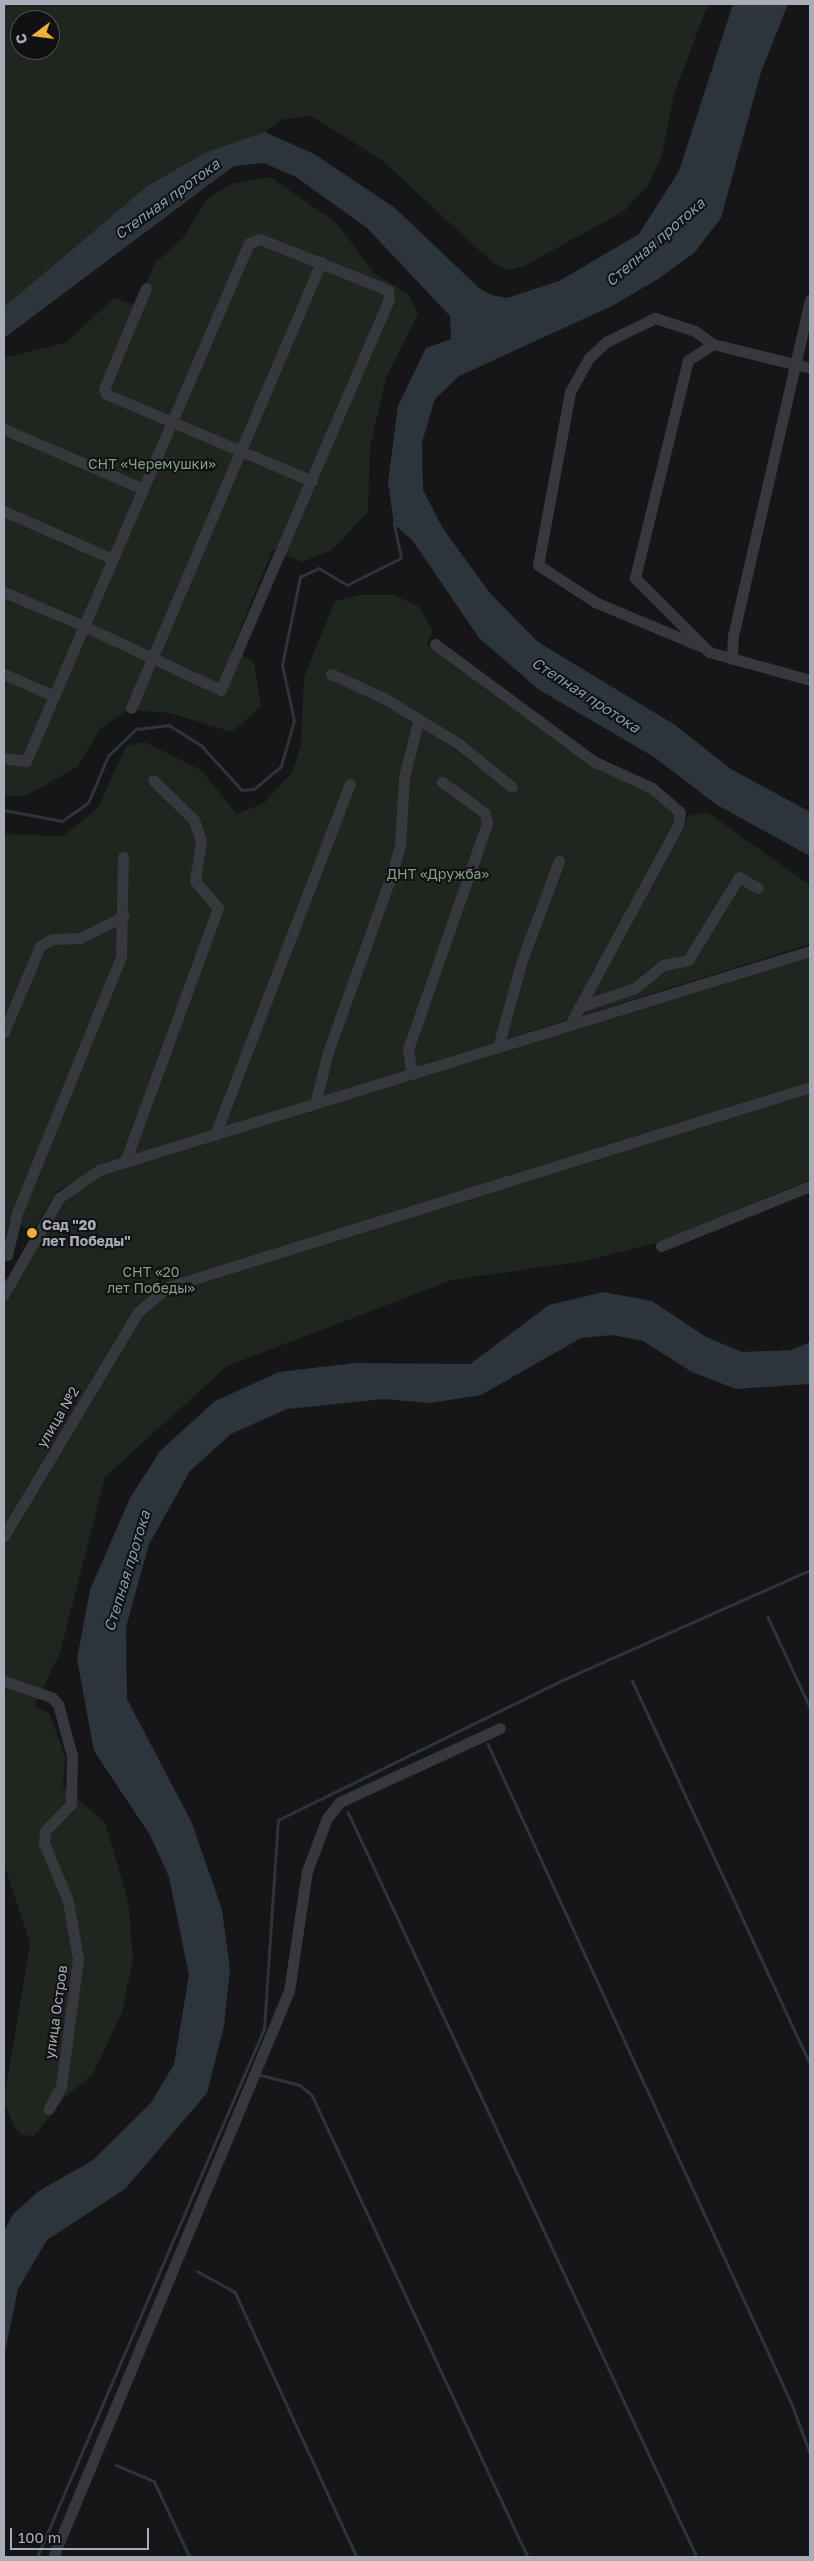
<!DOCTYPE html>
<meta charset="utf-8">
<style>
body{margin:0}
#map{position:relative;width:814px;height:2561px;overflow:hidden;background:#161618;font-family:"Golos Text",sans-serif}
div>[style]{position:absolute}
.green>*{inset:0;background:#1e261f}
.water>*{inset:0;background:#2c353c}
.stream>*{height:2.5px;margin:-1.25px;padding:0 1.25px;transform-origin:1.25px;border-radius:1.25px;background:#2c353c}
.minor>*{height:11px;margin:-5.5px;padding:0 5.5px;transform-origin:5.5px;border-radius:5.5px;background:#37383d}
.dots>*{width:14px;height:14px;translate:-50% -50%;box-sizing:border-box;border:2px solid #111113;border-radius:50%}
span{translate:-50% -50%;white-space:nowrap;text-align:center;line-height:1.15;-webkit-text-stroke:4px #111113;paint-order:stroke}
.park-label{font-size:14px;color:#7fa381}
.poi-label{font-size:14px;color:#a8adb8;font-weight:700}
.left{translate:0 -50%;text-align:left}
.street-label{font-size:14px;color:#a8adb8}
.water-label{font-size:15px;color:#7f9bb3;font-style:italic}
.frame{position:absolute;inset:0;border:5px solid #a8adb8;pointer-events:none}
.north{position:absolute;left:10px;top:10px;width:50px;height:50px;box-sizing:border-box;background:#111113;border:1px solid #4d4f55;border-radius:50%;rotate:255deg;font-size:14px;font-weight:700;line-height:20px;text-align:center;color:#a8adb8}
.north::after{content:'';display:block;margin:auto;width:18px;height:22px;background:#f2b134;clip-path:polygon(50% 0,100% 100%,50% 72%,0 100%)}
.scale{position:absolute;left:10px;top:2528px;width:139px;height:22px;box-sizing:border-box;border:2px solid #a8adb8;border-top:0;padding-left:6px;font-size:15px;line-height:18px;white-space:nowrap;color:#a8adb8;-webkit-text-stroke:4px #111113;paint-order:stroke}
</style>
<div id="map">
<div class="green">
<div style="clip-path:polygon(evenodd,4px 4px,708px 4px,674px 94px,662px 155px,647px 187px,624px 211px,524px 266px,509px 270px,493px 263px,382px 160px,311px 116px,284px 119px,265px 132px,206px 152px,146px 187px,4px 307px,4px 4px,20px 20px,50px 20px,50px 50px,20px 50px,20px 20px)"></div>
<div style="clip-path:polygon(270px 177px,337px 223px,375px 274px,408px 294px,418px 314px,386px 378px,370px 448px,368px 512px,332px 550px,302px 562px,273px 549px,232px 649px,254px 663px,261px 706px,232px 732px,170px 713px,127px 710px,101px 728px,77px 767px,24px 797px,4px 795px,4px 358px,67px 342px,114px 298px,137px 306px,155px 263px,183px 238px,206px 200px,230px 184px)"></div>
<div style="clip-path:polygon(359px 595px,394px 595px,418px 606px,433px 630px,427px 644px,506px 704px,595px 767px,644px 789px,684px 822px,688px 816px,707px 812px,810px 885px,810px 944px,104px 1165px,56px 1192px,33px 1231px,10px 1220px,4px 1241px,4px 834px,63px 836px,98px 808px,126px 746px,145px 742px,201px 770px,237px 814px,264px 803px,292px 772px,301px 745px,304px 677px,335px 601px)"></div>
<div style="clip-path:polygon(810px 956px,810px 1180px,659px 1242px,585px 1261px,452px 1280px,227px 1366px,105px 1477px,60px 1653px,34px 1706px,49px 1713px,65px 1757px,63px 1787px,105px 1822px,128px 1901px,133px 1958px,122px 2012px,93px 2074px,65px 2097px,34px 2136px,22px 2135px,15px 2129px,4px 2100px,30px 1944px,4px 1864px,4px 1300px,62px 1204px,91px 1180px,147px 1159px)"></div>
</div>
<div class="water">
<div style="clip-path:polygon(733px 4px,788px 4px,761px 72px,721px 218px,694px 253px,658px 279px,612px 306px,459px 376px,435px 399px,422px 442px,423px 490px,442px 527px,489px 592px,538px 642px,675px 725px,731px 769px,810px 812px,810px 856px,717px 805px,654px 757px,538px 689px,479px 638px,413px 541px,394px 524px,388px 482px,398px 406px,426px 348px,451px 339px,450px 316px,367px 228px,296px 177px,264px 163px,234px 166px,4px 338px,4px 307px,146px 187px,206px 152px,265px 132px,314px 154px,395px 208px,479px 288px,491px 295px,507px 298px,559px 281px,639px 234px,679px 171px)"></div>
<div style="clip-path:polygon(603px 1292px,652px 1301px,706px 1337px,742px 1352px,791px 1350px,810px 1342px,810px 1384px,736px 1389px,692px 1372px,643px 1341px,612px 1335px,581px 1338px,481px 1395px,430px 1403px,384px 1399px,287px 1409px,231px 1434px,190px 1471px,149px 1544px,126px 1627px,127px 1699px,192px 1823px,222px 1910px,230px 1969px,224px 2026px,207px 2093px,125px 2189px,47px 2240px,18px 2289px,4px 2357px,4px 2231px,13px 2214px,39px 2191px,93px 2160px,151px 2103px,174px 2064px,189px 1975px,169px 1877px,150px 1835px,94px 1751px,77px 1659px,90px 1590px,130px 1498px,160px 1451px,215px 1401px,279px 1372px,354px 1363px,470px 1364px,549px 1305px)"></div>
</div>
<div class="stream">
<div style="left:4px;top:810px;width:59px;rotate:10.7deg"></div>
<div style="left:62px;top:821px;width:32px;rotate:-35deg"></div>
<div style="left:88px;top:803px;width:51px;rotate:-66.9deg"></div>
<div style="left:108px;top:756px;width:39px;rotate:-44deg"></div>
<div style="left:136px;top:729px;width:33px;rotate:-7deg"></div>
<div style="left:169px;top:725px;width:38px;rotate:32deg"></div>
<div style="left:201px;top:745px;width:61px;rotate:47.7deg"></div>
<div style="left:242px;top:790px;width:12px;rotate:-5deg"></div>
<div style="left:254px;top:789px;width:35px;rotate:-40deg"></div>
<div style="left:281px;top:766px;width:47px;rotate:-73.9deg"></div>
<div style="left:294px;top:721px;width:57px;rotate:-102.1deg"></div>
<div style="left:282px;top:665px;width:90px;rotate:-78.4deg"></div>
<div style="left:300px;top:577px;width:21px;rotate:-25deg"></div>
<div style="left:319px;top:568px;width:33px;rotate:31deg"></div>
<div style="left:347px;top:585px;width:60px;rotate:-26.6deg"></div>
<div style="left:401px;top:558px;width:35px;rotate:-102deg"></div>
<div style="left:768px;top:1617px;width:99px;rotate:65deg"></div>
<div style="left:632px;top:1680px;width:423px;rotate:65.1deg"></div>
<div style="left:488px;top:1744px;width:727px;rotate:65.27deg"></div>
<div style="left:792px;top:2404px;width:52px;rotate:69.8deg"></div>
<div style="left:348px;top:1812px;width:823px;rotate:64.9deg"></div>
<div style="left:257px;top:2074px;width:44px;rotate:14.3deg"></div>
<div style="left:300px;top:2085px;width:16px;rotate:40deg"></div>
<div style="left:312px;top:2095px;width:510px;rotate:64.94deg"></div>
<div style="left:197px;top:2271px;width:43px;rotate:28.9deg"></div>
<div style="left:235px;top:2292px;width:292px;rotate:65.3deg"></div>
<div style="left:116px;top:2465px;width:41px;rotate:22.8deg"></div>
<div style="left:154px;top:2481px;width:84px;rotate:64.7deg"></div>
<div style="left:37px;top:2557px;width:575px;rotate:-66.74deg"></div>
<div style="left:264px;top:2029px;width:209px;rotate:-86.2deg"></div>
<div style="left:278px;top:1820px;width:318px;rotate:-26.2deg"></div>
<div style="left:563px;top:1680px;width:270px;rotate:-24deg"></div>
</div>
<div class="minor">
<div style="left:146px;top:288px;width:109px;rotate:112.6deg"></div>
<div style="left:104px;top:389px;width:5px;rotate:68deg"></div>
<div style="left:106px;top:394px;width:224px;rotate:22.9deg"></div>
<div style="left:713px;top:344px;width:30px;rotate:147deg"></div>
<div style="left:688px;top:360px;width:224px;rotate:103.7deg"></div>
<div style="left:635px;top:578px;width:105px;rotate:45deg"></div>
<div style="left:709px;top:652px;width:105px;rotate:15.5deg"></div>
<div style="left:4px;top:429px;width:151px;rotate:23.3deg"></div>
<div style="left:4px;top:511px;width:119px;rotate:23.8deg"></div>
<div style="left:4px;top:592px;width:87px;rotate:23deg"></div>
<div style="left:84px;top:626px;width:417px;rotate:-66.7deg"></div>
<div style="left:249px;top:243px;width:12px;rotate:-20deg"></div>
<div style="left:260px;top:239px;width:138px;rotate:21.7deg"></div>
<div style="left:388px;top:290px;width:9px;rotate:84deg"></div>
<div style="left:389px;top:299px;width:426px;rotate:113.3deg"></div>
<div style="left:221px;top:690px;width:151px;rotate:-155deg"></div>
<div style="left:84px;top:626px;width:147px;rotate:113.2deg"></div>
<div style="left:26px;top:761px;width:22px;rotate:-172deg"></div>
<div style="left:435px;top:644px;width:197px;rotate:36.5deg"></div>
<div style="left:593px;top:761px;width:65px;rotate:24.6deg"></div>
<div style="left:652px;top:788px;width:37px;rotate:41deg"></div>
<div style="left:680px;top:812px;width:13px;rotate:99deg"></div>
<div style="left:678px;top:825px;width:225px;rotate:118.4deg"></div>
<div style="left:700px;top:646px;width:114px;rotate:-157.3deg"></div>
<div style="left:595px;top:602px;width:68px;rotate:-147deg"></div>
<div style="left:538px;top:565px;width:176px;rotate:-79.5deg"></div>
<div style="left:570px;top:392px;width:39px;rotate:-61deg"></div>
<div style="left:589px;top:358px;width:23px;rotate:-43deg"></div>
<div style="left:606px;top:342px;width:55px;rotate:-26.1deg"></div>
<div style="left:655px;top:318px;width:42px;rotate:18deg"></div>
<div style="left:695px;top:331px;width:22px;rotate:36deg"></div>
<div style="left:713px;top:344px;width:100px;rotate:13.9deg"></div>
<div style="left:732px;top:659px;width:23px;rotate:-88deg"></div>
<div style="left:733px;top:636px;width:345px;rotate:-77.1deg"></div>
<div style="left:4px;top:674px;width:55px;rotate:23.7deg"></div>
<div style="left:331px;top:674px;width:58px;rotate:24.4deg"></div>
<div style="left:384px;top:698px;width:88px;rotate:31.5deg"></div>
<div style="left:459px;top:744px;width:68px;rotate:39.1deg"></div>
<div style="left:131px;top:708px;width:485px;rotate:-66.9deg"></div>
<div style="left:579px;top:1007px;width:59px;rotate:-18.7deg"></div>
<div style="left:635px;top:988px;width:36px;rotate:-39deg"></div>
<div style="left:663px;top:965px;width:25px;rotate:-11deg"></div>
<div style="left:688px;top:960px;width:97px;rotate:-58.4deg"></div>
<div style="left:739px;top:877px;width:22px;rotate:30deg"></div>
<div style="left:4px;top:1032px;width:93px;rotate:-67.3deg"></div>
<div style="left:40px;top:946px;width:14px;rotate:-30deg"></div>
<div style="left:52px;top:939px;width:28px;rotate:-2deg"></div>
<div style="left:80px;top:938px;width:49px;rotate:-26.6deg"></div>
<div style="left:498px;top:1047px;width:90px;rotate:-74.6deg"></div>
<div style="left:522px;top:960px;width:106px;rotate:-69.5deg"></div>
<div style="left:412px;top:1074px;width:25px;rotate:-99deg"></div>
<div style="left:408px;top:1049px;width:239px;rotate:-70.7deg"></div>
<div style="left:487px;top:823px;width:10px;rotate:-101deg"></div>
<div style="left:485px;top:813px;width:53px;rotate:-144.2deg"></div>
<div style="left:315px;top:1104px;width:54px;rotate:-76deg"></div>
<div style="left:328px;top:1052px;width:193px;rotate:-70.3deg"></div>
<div style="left:393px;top:870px;width:26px;rotate:-74deg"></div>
<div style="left:400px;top:845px;width:68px;rotate:-86.6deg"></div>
<div style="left:404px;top:777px;width:57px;rotate:-75.7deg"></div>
<div style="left:215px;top:1135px;width:376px;rotate:-69deg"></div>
<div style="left:125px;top:1162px;width:270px;rotate:-69.9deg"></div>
<div style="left:218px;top:908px;width:35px;rotate:-130deg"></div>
<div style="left:195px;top:881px;width:40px;rotate:-81.5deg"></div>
<div style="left:201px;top:841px;width:22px;rotate:-108deg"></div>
<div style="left:194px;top:820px;width:57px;rotate:-135.7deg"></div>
<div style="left:661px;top:1246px;width:161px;rotate:-21.9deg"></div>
<div style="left:7px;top:1255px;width:43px;rotate:-76.6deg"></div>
<div style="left:17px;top:1213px;width:276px;rotate:-67.9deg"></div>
<div style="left:121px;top:957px;width:100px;rotate:-88.9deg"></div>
<div style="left:4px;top:1294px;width:111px;rotate:-60.2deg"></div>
<div style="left:59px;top:1198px;width:49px;rotate:-35deg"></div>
<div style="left:99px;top:1170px;width:744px;rotate:-17.12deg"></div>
<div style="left:4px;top:1536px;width:261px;rotate:-59.1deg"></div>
<div style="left:138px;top:1312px;width:39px;rotate:-40deg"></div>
<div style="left:168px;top:1287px;width:672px;rotate:-17.3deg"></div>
<div style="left:4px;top:1681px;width:50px;rotate:18.8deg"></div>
<div style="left:51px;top:1697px;width:10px;rotate:45deg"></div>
<div style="left:58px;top:1704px;width:54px;rotate:74.9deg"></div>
<div style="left:72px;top:1756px;width:48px;rotate:91.2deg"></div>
<div style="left:71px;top:1804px;width:37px;rotate:134deg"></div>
<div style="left:45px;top:1831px;width:12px;rotate:95deg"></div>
<div style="left:44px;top:1843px;width:63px;rotate:67.5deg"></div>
<div style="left:68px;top:1901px;width:59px;rotate:80.2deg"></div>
<div style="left:78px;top:1959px;width:128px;rotate:97.6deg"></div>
<div style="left:61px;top:2086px;width:26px;rotate:118deg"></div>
<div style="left:53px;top:2557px;width:613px;rotate:-67.37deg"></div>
<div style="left:289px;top:1991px;width:121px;rotate:-81.5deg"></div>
<div style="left:307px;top:1871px;width:57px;rotate:-69.3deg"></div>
<div style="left:327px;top:1818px;width:21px;rotate:-51deg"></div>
<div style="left:340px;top:1802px;width:176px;rotate:-24.8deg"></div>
</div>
<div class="dots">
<div style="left:32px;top:1233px;background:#f2b134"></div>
</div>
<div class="park-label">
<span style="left:152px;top:464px">СНТ «Черемушки»</span>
<span style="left:438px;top:874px">ДНТ «Дружба»</span>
<span style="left:151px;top:1280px">СНТ «20<br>лет Победы»</span>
</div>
<div class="poi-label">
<span class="left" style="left:42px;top:1233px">Сад "20<br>лет Победы"</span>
</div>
<div class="street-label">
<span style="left:58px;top:1417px;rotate:-59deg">улица №2</span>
<span style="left:56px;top:2012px;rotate:-82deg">улица Остров</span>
</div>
<div class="water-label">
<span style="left:167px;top:199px;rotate:-36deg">Степная протока</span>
<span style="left:655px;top:242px;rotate:-41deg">Степная протока</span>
<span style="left:586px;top:695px;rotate:33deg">Степная протока</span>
<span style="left:127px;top:1571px;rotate:-73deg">Степная протока</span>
</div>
<div class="frame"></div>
<div class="north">С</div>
<div class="scale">100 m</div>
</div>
